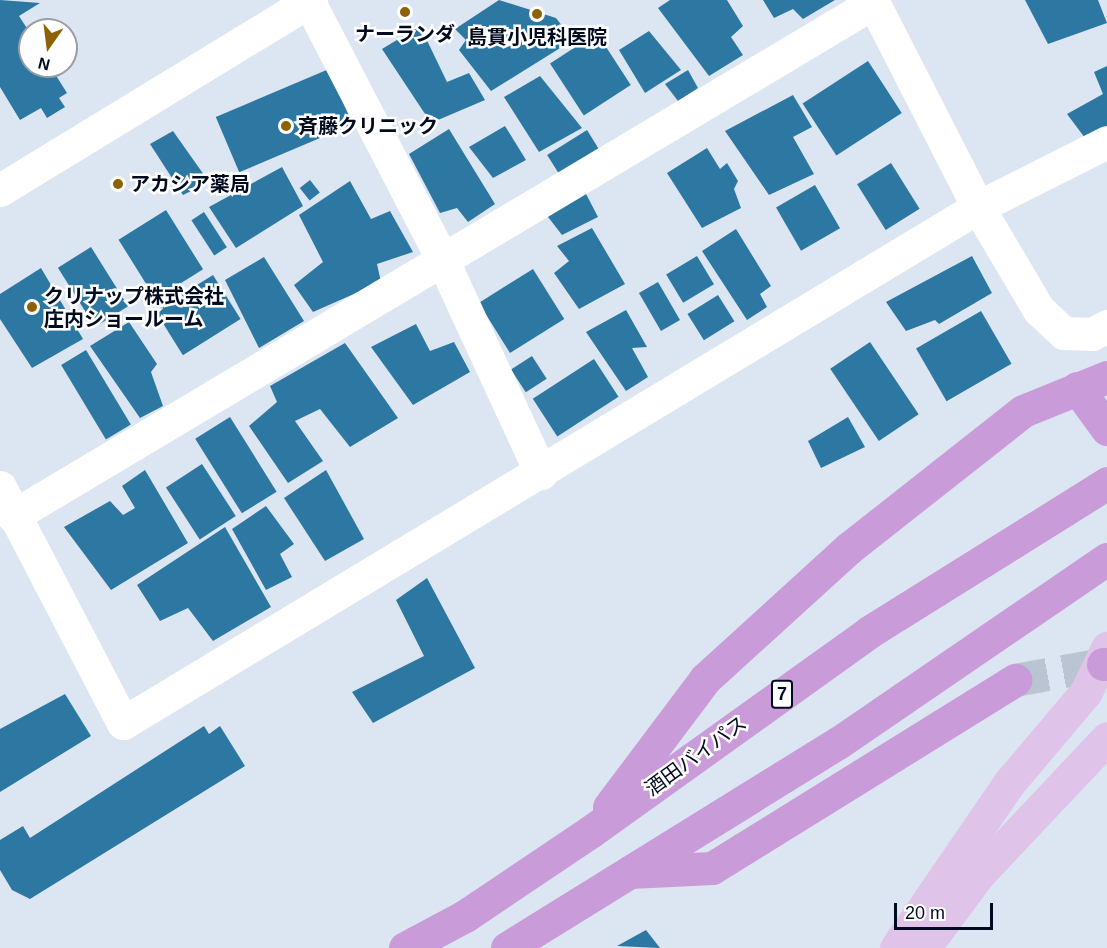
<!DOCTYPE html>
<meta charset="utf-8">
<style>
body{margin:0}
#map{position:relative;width:1107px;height:948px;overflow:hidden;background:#dce5f2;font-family:Helvetica,"Noto Sans JP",sans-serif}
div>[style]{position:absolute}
.building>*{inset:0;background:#2c78a2;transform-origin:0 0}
.highway-tunnel>*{height:33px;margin-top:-16.5px;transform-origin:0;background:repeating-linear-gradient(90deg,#bbc4d2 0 33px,transparent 0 49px)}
.minor>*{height:33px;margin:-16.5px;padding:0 16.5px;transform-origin:16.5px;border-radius:16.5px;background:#fff}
.major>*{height:33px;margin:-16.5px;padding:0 16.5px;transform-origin:16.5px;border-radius:16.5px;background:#dfc3e8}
.highway>*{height:33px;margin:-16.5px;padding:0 16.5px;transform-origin:16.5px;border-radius:16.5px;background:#c99bd9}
.dots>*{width:16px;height:16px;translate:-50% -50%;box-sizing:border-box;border:3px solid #fff;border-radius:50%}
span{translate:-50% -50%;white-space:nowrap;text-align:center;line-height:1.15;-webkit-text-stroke:5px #fff;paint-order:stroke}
.shield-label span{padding:2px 4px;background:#fff;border:2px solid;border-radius:4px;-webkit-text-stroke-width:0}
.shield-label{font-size:18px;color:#010b20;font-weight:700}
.poi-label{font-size:20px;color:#010b20;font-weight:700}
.left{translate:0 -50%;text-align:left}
.street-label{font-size:20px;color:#010b20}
.north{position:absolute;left:18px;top:18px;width:60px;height:60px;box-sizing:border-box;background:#fff;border:2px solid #999da6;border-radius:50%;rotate:194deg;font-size:16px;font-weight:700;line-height:24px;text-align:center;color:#010b20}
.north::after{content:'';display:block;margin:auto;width:21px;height:27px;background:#8d6106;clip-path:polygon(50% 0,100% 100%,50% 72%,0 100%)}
.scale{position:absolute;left:894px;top:903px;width:99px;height:27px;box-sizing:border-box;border:3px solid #010b20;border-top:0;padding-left:8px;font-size:18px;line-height:21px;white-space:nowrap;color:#010b20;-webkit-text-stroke:4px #fff;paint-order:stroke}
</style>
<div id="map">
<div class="building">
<div style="clip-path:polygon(0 0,40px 3px,19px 16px,30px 33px,30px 66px,50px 66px,67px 93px,59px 98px,65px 107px,47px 118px,41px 108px,20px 120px,0 87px)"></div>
<div style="clip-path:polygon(499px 0,556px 18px,573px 40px,491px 91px,459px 50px,466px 40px,455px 29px)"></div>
<div style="clip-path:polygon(670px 0,727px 0,743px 26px,731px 37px,743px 55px,709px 76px,658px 8px)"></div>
<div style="clip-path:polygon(763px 0,835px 0,803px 19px,793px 9px,774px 18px)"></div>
<div style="clip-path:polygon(1025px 0,1098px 0,1107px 23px,1048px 44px)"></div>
<div style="clip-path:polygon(420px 26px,447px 82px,469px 73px,485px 100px,431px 123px,382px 49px)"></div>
<div style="clip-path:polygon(649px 31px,681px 70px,645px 93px,619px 50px)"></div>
<div style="left:597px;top:33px;width:62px;height:56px;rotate:57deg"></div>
<div style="left:868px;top:61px;width:62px;height:78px;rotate:57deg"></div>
<div style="clip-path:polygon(1107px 66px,1107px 126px,1085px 138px,1067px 114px,1103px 94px,1094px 72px)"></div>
<div style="left:329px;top:69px;width:60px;height:123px;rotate:67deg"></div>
<div style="clip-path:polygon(688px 70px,698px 88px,678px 101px,665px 84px)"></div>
<div style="clip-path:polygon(540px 76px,582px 128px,539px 152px,504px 97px)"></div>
<div style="clip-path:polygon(793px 95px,812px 127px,793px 137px,814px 174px,769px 195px,725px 131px)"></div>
<div style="clip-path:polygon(505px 126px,526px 160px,493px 178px,469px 147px)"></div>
<div style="clip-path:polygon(449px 129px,495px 204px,468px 222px,457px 208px,440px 213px,409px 154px)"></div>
<div style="left:587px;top:130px;width:22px;height:47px;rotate:58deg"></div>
<div style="clip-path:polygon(173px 131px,209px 182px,183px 195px,150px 144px)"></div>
<div style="clip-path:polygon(707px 148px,720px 169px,727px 163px,738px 181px,734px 189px,741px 208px,702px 228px,667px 173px)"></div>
<div style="left:891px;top:163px;width:54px;height:40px;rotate:58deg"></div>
<div style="clip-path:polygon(282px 167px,303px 206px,236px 248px,209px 207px)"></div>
<div style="left:310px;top:180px;width:16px;height:13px;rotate:52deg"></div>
<div style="clip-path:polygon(350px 181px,371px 219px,390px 211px,413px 252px,377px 264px,381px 282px,313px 312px,294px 285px,323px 262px,299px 215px)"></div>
<div style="left:815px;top:185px;width:50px;height:45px;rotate:60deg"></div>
<div style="clip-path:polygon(584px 190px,598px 217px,562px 235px,545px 213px)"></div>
<div style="left:166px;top:210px;width:70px;height:56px;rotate:58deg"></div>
<div style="left:204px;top:212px;width:42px;height:15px;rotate:57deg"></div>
<div style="clip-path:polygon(592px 228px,625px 284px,579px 309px,554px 273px,569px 261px,557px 246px)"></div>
<div style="clip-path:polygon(736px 229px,771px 286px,760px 294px,767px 307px,747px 320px,702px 251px)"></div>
<div style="left:91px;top:247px;width:70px;height:39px;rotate:58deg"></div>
<div style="left:697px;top:256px;width:33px;height:36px;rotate:59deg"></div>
<div style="clip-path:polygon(972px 256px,992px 293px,939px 324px,935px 320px,906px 331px,886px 302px)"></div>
<div style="clip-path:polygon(264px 257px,304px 321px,259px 348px,225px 280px)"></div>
<div style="clip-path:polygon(41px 268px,83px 339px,32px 368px,0 319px,0 294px)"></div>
<div style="left:533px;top:269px;width:59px;height:64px;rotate:58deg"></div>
<div style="left:213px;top:275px;width:52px;height:68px;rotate:58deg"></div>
<div style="left:658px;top:282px;width:44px;height:22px;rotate:60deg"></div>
<div style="left:718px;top:295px;width:31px;height:36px;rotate:58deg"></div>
<div style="clip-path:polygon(626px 310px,647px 347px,632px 348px,648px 377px,626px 391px,586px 332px)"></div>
<div style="left:981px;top:311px;width:61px;height:75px;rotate:60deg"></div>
<div style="clip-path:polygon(129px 322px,157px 364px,151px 372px,163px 406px,140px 418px,90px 346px)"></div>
<div style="clip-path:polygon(416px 324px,430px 351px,454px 342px,470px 372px,413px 405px,371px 347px)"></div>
<div style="left:870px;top:342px;width:87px;height:48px;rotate:56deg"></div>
<div style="clip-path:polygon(345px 343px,398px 418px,350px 447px,320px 409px,295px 421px,323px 461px,288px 483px,249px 426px,277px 402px,270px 386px)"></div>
<div style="left:86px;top:350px;width:87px;height:29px;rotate:59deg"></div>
<div style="left:532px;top:356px;width:27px;height:25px;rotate:57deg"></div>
<div style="left:594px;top:359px;width:45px;height:73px;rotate:57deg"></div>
<div style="left:230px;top:417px;width:88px;height:41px;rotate:58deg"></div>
<div style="clip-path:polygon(848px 417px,865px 447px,821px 468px,808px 441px)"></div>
<div style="left:202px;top:464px;width:62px;height:43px;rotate:57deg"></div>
<div style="clip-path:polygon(145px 470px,188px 543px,111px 590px,64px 527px,110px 501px,123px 515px,135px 508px,122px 486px)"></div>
<div style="clip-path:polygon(326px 470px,364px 539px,325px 561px,284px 498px)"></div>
<div style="clip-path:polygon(266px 506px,294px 544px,280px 554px,292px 577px,266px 590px,232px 529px)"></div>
<div style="clip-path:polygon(225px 527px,271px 607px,213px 641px,188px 608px,160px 621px,137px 585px)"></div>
<div style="clip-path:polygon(427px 578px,475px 668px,373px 723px,352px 692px,424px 656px,396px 600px)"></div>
<div style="clip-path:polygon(65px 694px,91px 736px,0 792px,0 729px)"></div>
<div style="clip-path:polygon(204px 726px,209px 734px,220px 726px,245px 766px,30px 899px,12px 890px,0 870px,0 840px,23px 826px,30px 838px)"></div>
<div style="clip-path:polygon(646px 930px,660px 948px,617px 946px)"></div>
</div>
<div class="highway-tunnel">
<div style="left:1015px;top:680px;width:89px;rotate:-10.3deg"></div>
</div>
<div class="minor">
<div style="left:308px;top:0;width:292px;rotate:62.6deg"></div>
<div style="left:442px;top:259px;width:236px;rotate:65.2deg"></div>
<div style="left:872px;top:0;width:233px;rotate:62.9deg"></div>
<div style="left:978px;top:207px;width:120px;rotate:59.4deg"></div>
<div style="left:1039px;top:310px;width:34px;rotate:43deg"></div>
<div style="left:1064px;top:333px;width:28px;rotate:2deg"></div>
<div style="left:1092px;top:334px;width:17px;rotate:-28deg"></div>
<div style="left:0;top:190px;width:364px;rotate:-31.4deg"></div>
<div style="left:0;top:487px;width:266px;rotate:62.5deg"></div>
<div style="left:123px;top:723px;width:999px;rotate:-31.11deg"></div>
<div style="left:978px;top:207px;width:144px;rotate:-26.7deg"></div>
<div style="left:13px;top:516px;width:1001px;rotate:-30.82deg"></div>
</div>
<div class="major">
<div style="left:896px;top:948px;width:200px;rotate:-55.6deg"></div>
<div style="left:1009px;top:783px;width:119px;rotate:-49.8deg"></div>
<div style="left:1086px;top:692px;width:49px;rotate:-64.5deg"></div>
<div style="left:924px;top:948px;width:91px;rotate:-53.5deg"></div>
<div style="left:978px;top:875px;width:188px;rotate:-46.7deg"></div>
</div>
<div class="highway">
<div style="left:1077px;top:388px;width:51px;rotate:53.8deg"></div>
<div style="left:1103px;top:664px;width:4px"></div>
<div style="left:609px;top:807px;width:160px;rotate:-53.1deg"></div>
<div style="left:705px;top:679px;width:195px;rotate:-42.3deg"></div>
<div style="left:849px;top:548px;width:221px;rotate:-38.2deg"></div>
<div style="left:1023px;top:411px;width:91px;rotate:-22deg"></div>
<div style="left:630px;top:872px;width:82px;rotate:-2.8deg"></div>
<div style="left:712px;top:868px;width:357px;rotate:-31.8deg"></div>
<div style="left:405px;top:948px;width:68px;rotate:-28.1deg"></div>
<div style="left:465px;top:916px;width:151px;rotate:-33.9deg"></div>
<div style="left:590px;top:832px;width:343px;rotate:-35.6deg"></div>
<div style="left:869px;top:632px;width:281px;rotate:-32deg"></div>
<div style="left:507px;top:948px;width:389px;rotate:-31.8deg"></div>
<div style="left:838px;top:743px;width:326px;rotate:-34.4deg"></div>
</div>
<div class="dots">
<div style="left:405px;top:12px;background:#8d6106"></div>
<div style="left:537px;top:14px;background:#8d6106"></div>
<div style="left:286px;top:126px;background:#8d6106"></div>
<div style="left:118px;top:184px;background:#8d6106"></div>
<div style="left:32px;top:307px;background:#8d6106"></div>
</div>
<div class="shield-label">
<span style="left:782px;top:694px">7</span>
</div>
<div class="poi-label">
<span style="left:405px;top:34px">ナーランダ</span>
<span style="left:537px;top:37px">島貫小児科医院</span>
<span class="left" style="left:298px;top:126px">斉藤クリニック</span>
<span class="left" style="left:130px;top:184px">アカシア薬局</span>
<span class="left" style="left:44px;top:308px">クリナップ株式会社<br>庄内ショールーム</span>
</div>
<div class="street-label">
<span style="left:696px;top:756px;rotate:-36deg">酒田バイパス</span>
</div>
<div class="north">N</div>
<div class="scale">20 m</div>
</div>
